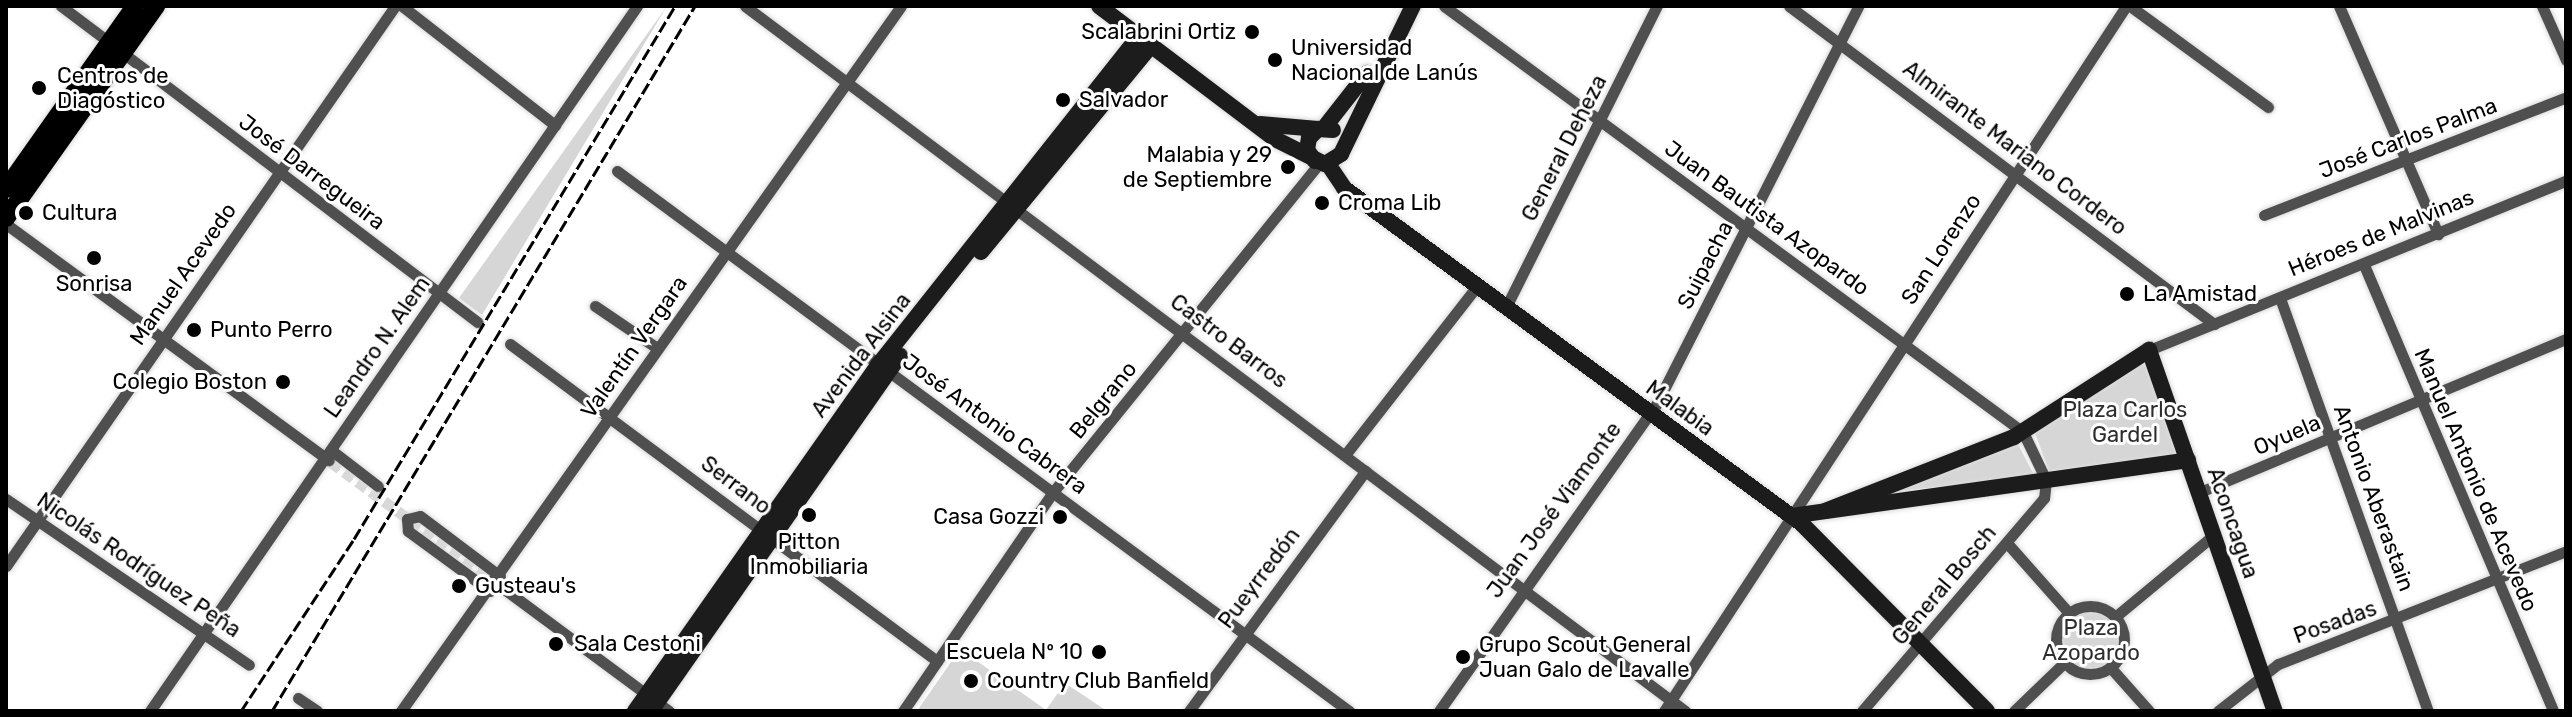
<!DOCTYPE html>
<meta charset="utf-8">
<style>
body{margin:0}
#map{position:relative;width:2572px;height:717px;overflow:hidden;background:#fff;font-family:Rubik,sans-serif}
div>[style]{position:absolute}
.green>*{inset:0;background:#d6d6d6}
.round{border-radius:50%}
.street-tunnel>*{height:11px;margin-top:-5.5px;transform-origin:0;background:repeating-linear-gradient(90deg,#d9d9d9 0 11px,transparent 0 16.5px)}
.roads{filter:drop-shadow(0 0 2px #dbdbdb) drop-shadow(0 0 2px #dbdbdb)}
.street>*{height:11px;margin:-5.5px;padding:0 5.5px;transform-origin:5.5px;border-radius:5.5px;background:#4f4f4f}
.street>.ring{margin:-5.5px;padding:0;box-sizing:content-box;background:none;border:11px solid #4f4f4f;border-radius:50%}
.secondary>*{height:16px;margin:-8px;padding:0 8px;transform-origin:8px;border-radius:8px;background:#1c1c1c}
.primary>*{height:18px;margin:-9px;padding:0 9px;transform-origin:9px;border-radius:9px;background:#000}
.rail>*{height:3px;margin-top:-1.5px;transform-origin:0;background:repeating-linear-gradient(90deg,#000 0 12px,transparent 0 16px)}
.dots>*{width:22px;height:22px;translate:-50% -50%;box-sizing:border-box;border:4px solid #fff;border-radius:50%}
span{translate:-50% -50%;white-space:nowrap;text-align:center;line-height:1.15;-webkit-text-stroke:6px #fff;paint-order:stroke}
.poi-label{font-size:22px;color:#000}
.right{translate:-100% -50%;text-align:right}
.left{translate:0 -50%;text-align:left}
.street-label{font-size:22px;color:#000}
.park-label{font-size:22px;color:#2d2d2d}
.frame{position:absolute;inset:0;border:8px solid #000;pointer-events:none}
</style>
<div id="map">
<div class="green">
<div style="clip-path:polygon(667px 6px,577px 156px,482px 315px,459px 298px)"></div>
<div style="clip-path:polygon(2138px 363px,2149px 367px,2176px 454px,2049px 471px,2035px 433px)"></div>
<div style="clip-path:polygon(2018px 444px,2035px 477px,1897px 491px)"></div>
<div class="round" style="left:2061px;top:610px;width:60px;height:60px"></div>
<div style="clip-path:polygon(960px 649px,1046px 710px,1065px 683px,1107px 711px,917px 711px)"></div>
</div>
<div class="street-tunnel">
<div style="left:331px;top:462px;width:197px;rotate:36.3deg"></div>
</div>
<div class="roads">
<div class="street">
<div style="left:61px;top:6px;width:60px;rotate:36.9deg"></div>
<div style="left:402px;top:6px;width:194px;rotate:37.9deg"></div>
<div style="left:745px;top:6px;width:1175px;rotate:36.87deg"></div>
<div style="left:1444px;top:6px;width:719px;rotate:36.34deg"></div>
<div style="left:2023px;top:432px;width:53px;rotate:64.4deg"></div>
<div style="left:2046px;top:480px;width:18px;rotate:96deg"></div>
<div style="left:2044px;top:498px;width:280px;rotate:130.5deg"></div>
<div style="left:1789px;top:6px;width:531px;rotate:36.81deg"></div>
<div style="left:2130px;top:6px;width:171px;rotate:36.2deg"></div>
<div style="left:2339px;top:6px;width:249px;rotate:66.5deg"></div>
<div style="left:2542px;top:6px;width:59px;rotate:66deg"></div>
<div style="left:123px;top:53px;width:445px;rotate:37.2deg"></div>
<div style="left:617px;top:171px;width:910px;rotate:36.42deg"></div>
<div style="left:2264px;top:215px;width:324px;rotate:-21.3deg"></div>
<div style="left:6px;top:224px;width:400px;rotate:36.2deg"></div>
<div style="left:2364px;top:265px;width:484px;rotate:67deg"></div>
<div style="left:2280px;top:298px;width:439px;rotate:70.3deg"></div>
<div style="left:595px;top:306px;width:75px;rotate:34.1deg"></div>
<div style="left:1506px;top:307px;width:337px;rotate:-63.4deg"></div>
<div style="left:510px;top:344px;width:532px;rotate:36.59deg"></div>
<div style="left:2149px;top:350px;width:450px;rotate:-22.1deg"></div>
<div style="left:331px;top:450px;width:59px;rotate:37.5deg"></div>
<div style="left:1345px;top:455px;width:214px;rotate:-52deg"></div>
<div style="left:2200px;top:492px;width:397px;rotate:-22.7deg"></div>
<div style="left:6px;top:499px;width:294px;rotate:34.3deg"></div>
<div style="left:2007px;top:543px;width:94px;rotate:48.5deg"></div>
<div style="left:6px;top:566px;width:682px;rotate:-55.21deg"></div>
<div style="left:492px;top:580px;width:220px;rotate:36.5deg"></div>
<div style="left:490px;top:591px;width:102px;rotate:-143.8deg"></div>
<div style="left:408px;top:531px;width:12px;rotate:-95deg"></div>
<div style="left:407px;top:519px;width:13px;rotate:-13deg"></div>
<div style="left:420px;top:516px;width:100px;rotate:36.9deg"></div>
<div class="ring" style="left:2056px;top:606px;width:57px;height:57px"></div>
<div style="left:2115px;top:617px;width:130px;rotate:-39.7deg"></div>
<div style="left:2110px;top:667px;width:59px;rotate:48.4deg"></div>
<div style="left:298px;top:698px;width:23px;rotate:34deg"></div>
<div style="left:150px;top:711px;width:857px;rotate:-55.36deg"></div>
<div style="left:401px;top:711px;width:864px;rotate:-54.65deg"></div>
<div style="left:903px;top:711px;width:265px;rotate:-55.6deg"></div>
<div style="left:1053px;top:492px;width:423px;rotate:-51deg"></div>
<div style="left:1189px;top:711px;width:298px;rotate:-53.7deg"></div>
<div style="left:1439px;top:711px;width:375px;rotate:-54.7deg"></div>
<div style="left:1656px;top:405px;width:447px;rotate:-63.1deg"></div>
<div style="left:1664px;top:711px;width:843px;rotate:-56.76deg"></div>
<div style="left:2014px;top:711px;width:71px;rotate:-43.9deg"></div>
<div style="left:2218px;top:711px;width:76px;rotate:-38.1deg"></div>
<div style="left:2278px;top:664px;width:309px;rotate:-21.4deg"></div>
</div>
<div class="secondary">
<div style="left:1099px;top:6px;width:221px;rotate:37.1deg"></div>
<div style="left:1275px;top:139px;width:56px;rotate:26.6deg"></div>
<div style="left:1325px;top:164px;width:19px;rotate:-32deg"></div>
<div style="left:1341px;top:154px;width:165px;rotate:-64.1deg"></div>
<div style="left:1260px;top:124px;width:58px;rotate:4.9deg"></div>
<div style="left:1324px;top:128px;width:70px;rotate:-52deg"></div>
<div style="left:1315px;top:161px;width:14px;rotate:-126deg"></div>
<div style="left:1307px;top:150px;width:12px;rotate:-81deg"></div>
<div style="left:1309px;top:138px;width:13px;rotate:-45deg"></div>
<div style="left:1318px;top:129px;width:15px;rotate:4deg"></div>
<div style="left:1328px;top:164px;width:29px;rotate:56deg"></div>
<div style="left:1344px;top:188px;width:568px;rotate:36.26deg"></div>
<div style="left:1802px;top:524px;width:263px;rotate:45.3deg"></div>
<div style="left:981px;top:252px;width:266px;rotate:-50.5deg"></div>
<div style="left:1825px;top:511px;width:203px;rotate:-21.4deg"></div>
<div style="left:2014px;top:437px;width:161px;rotate:-32.8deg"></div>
<div style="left:2149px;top:350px;width:382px;rotate:70.8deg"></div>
<div style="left:1791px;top:516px;width:401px;rotate:-8deg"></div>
<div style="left:635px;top:711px;width:424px;rotate:-54.9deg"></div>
<div style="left:879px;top:364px;width:417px;rotate:-51.6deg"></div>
<div style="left:651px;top:711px;width:434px;rotate:-55deg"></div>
</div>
<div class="primary">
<div style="left:6px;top:189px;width:224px;rotate:-54.8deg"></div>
<div style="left:6px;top:218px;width:260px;rotate:-54.7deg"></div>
</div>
</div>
<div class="rail">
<div style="left:241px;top:711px;width:206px;rotate:-56.7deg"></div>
<div style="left:354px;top:539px;width:622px;rotate:-58.94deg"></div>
<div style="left:272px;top:711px;width:822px;rotate:-59.04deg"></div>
</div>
<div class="dots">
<div style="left:1252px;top:32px;background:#000"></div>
<div style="left:1275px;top:60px;background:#000"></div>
<div style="left:39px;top:88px;background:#000"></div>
<div style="left:1063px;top:100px;background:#000"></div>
<div style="left:1288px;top:167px;background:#000"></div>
<div style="left:1322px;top:203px;background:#000"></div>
<div style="left:26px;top:213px;background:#000"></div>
<div style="left:94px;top:258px;background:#000"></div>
<div style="left:2127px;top:294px;background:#000"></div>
<div style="left:194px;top:330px;background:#000"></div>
<div style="left:283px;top:382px;background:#000"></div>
<div style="left:809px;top:515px;background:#000"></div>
<div style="left:1060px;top:517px;background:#000"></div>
<div style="left:459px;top:586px;background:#000"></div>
<div style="left:556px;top:644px;background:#000"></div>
<div style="left:1099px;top:652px;background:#000"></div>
<div style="left:1463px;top:657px;background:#000"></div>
<div style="left:971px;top:681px;background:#000"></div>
</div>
<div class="poi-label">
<span class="right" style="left:1236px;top:32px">Scalabrini Ortiz</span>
<span class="left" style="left:1291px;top:60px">Universidad<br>Nacional de Lanús</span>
<span class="left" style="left:57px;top:88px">Centros de<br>Diagóstico</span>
<span class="left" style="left:1079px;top:100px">Salvador</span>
<span class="right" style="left:1272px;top:167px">Malabia y 29<br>de Septiembre</span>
<span class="left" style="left:1338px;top:203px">Croma Lib</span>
<span class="left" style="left:42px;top:213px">Cultura</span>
<span style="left:94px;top:284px">Sonrisa</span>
<span class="left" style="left:2143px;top:294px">La Amistad</span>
<span class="left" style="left:210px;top:330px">Punto Perro</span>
<span class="right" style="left:267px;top:382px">Colegio Boston</span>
<span class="right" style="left:1044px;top:517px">Casa Gozzi</span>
<span style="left:809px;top:554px">Pitton<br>Inmobiliaria</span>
<span class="left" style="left:475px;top:586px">Gusteau's</span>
<span class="left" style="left:574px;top:644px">Sala Cestoni</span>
<span class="left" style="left:1479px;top:657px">Grupo Scout General<br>Juan Galo de Lavalle</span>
<span class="right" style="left:1083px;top:652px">Escuela Nº 10</span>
<span class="left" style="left:987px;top:681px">Country Club Banfield</span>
</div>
<div class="street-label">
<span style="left:2408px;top:138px;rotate:-21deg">José Carlos Palma</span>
<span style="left:1564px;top:148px;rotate:-63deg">General Deheza</span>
<span style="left:2015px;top:148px;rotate:37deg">Almirante Mariano Cordero</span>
<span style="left:312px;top:172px;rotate:37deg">José Darregueira</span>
<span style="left:1767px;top:218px;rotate:36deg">Juan Bautista Azopardo</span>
<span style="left:2381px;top:233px;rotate:-22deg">Héroes de Malvinas</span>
<span style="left:1941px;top:249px;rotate:-57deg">San Lorenzo</span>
<span style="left:1705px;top:265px;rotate:-63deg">Suipacha</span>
<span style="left:183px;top:274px;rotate:-55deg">Manuel Acevedo</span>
<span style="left:1229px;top:341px;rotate:37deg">Castro Barros</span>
<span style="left:377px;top:347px;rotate:-55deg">Leandro N. Alem</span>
<span style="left:634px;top:347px;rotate:-55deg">Valentín Vergara</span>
<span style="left:861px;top:355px;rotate:-53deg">Avenida Alsina</span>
<span style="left:1103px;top:400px;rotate:-51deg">Belgrano</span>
<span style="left:1680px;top:408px;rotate:36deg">Malabia</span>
<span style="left:995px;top:424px;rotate:36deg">José Antonio Cabrera</span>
<span style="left:2287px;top:435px;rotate:-23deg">Oyuela</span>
<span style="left:2476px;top:480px;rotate:67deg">Manuel Antonio de Acevedo</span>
<span style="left:736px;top:485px;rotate:37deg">Serrano</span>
<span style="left:2374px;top:498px;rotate:70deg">Antonio Aberastain</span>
<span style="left:1554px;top:510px;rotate:-54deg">Juan José Viamonte</span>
<span style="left:2233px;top:523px;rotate:71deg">Aconcagua</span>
<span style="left:139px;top:565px;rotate:34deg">Nicolás Rodríguez Peña</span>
<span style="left:1259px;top:578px;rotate:-53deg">Pueyrredón</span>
<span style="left:1944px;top:585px;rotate:-50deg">General Bosch</span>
<span style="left:2335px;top:622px;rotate:-20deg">Posadas</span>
</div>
<div class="park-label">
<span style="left:2125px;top:422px">Plaza Carlos<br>Gardel</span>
<span style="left:2091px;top:640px">Plaza<br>Azopardo</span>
</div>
<div class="frame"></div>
</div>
